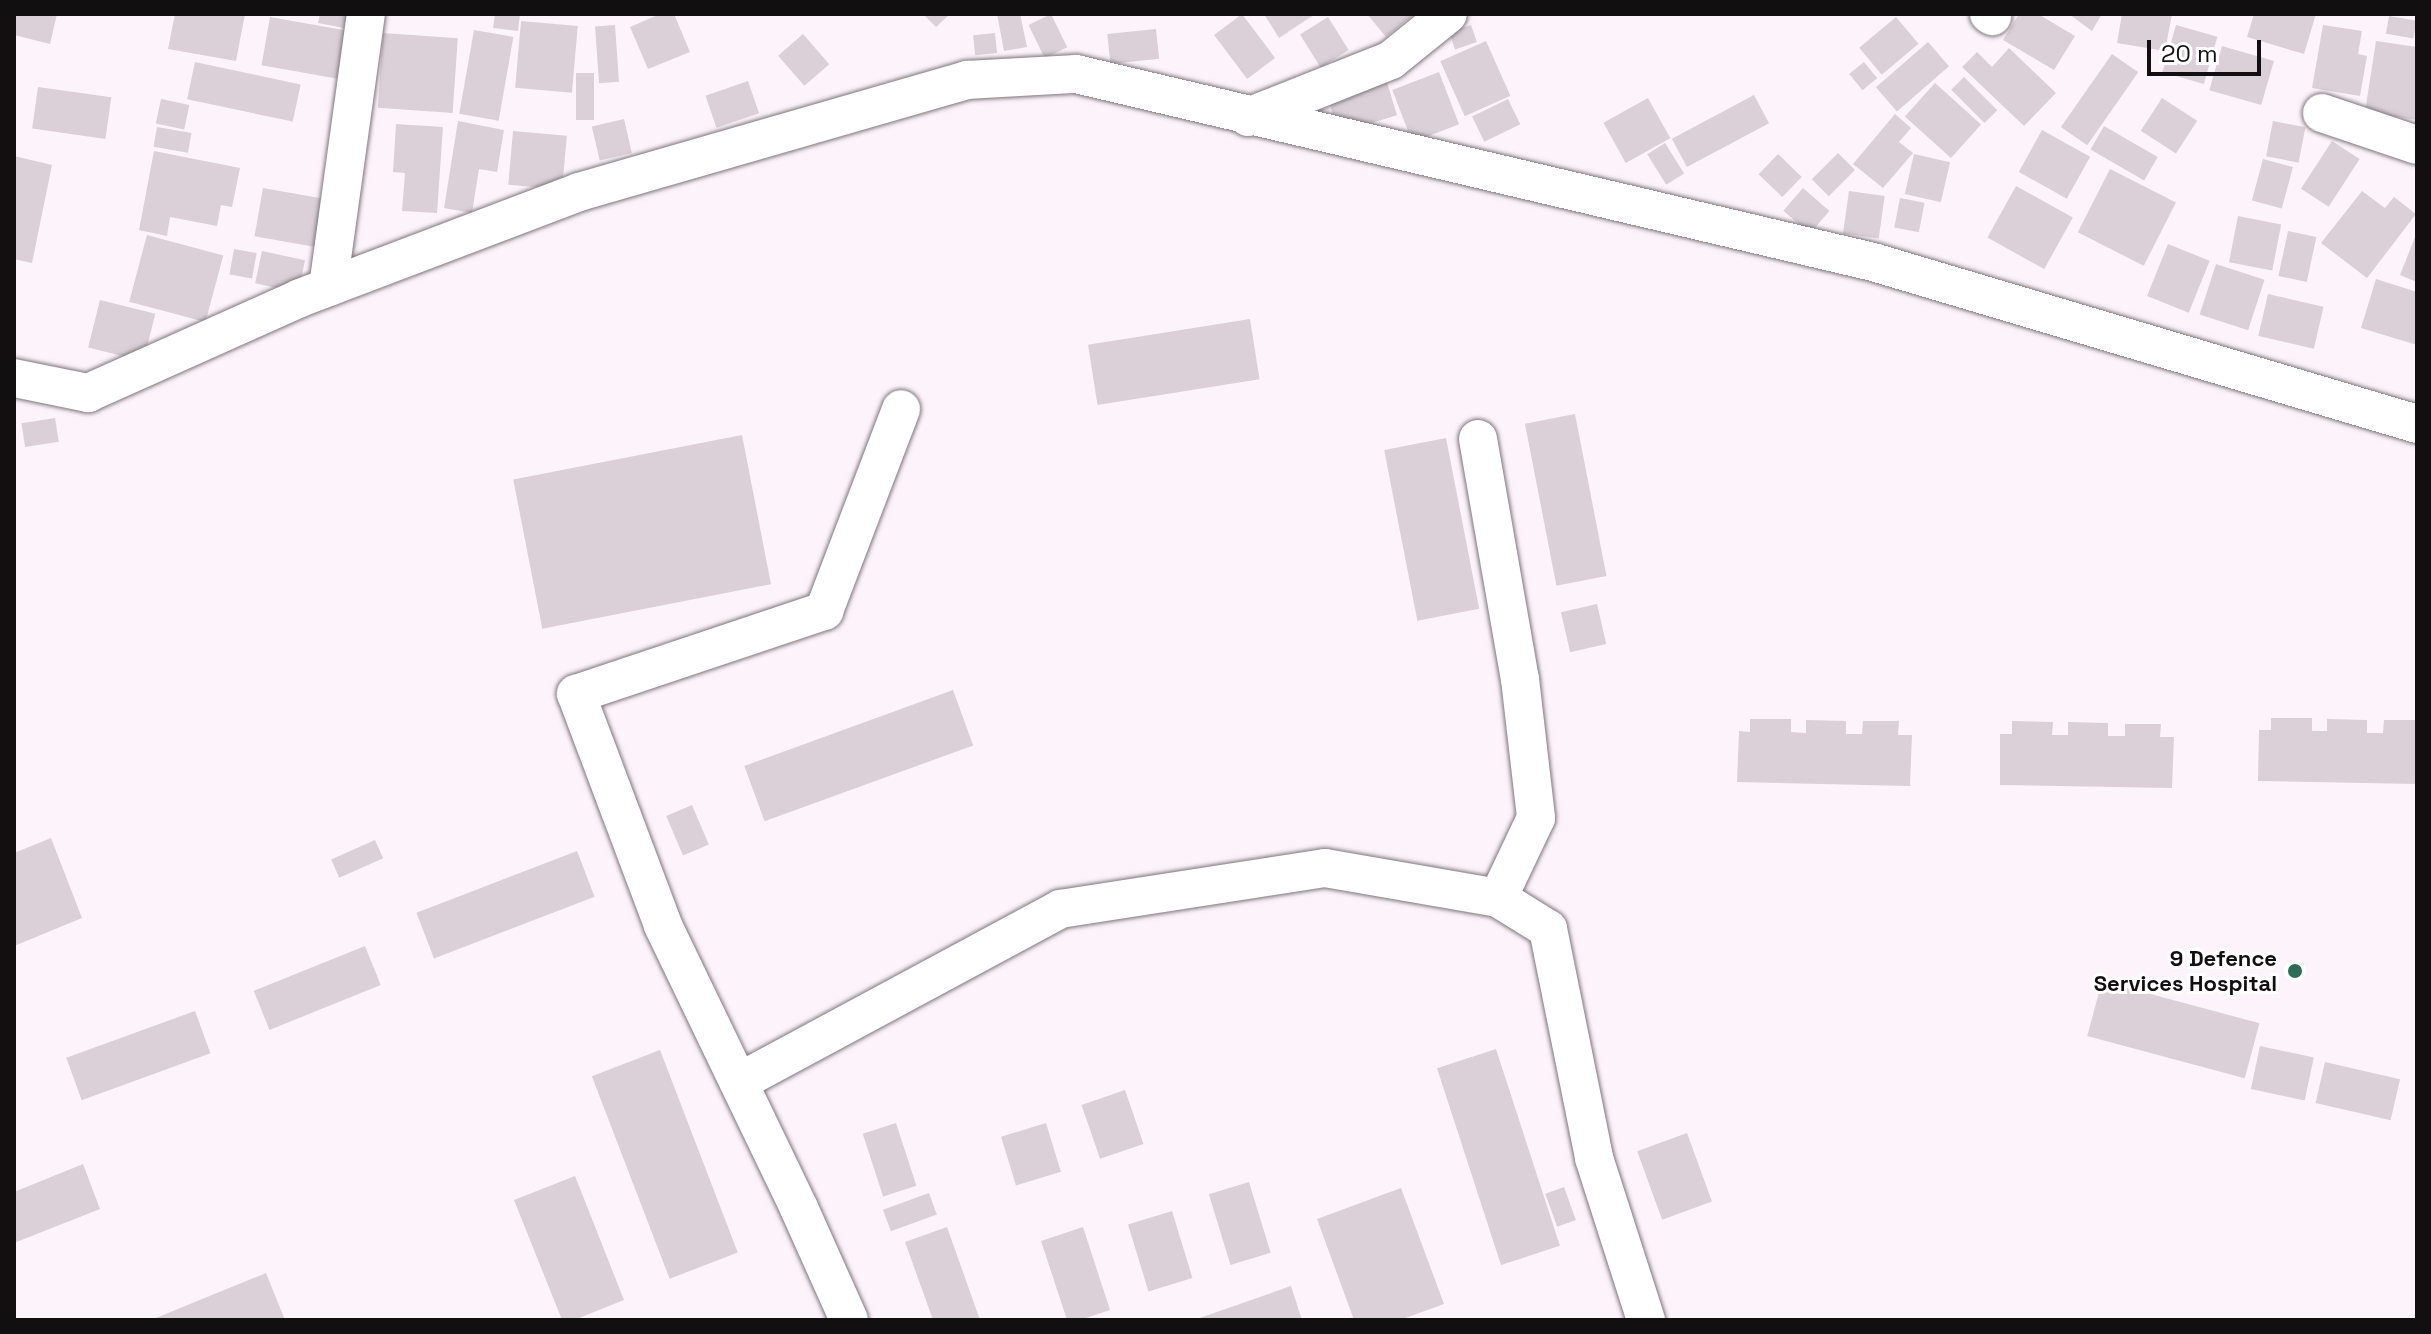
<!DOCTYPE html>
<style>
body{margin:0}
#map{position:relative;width:2431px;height:1334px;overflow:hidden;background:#fdf3fb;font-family:"Space Grotesk",sans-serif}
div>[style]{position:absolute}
.building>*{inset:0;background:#dbd0d8;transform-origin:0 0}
.roads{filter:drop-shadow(0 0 2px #7e757c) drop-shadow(0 0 2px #7e757c)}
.minor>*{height:38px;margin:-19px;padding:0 19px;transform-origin:19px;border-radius:19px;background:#fff}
.dots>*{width:22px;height:22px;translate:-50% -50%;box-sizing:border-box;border:4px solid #fff;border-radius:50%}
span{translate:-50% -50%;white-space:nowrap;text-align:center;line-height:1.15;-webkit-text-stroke:6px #fff;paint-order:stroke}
.poi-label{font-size:22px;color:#120f11;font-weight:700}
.right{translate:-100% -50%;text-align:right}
.frame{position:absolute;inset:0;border:16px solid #120f11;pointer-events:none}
.scale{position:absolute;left:2147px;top:40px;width:114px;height:36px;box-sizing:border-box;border:4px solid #120f11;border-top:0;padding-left:10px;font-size:24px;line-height:28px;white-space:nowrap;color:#120f11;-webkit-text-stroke:6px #fff;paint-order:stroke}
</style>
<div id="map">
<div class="building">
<div style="clip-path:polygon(14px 14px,57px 14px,50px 44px,14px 35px)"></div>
<div style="clip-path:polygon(175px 14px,245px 14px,236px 61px,168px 49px)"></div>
<div style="clip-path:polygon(320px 14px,347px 14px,344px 28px,318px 23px)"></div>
<div style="clip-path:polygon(495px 14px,520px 14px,518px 31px,493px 28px)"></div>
<div style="clip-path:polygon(660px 14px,674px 14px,690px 52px,648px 69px,630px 27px)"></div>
<div style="clip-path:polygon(923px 14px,950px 14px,936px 27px)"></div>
<div style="clip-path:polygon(997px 14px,1020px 14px,1027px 47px,1004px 51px)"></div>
<div style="left:1051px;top:14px;width:37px;height:25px;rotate:64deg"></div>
<div style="left:1242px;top:14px;width:55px;height:35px;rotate:53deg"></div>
<div style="clip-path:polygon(1264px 14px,1315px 14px,1279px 38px)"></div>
<div style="clip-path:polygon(1367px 14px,1414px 14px,1386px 37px)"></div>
<div style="clip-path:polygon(2019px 14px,2038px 14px,2075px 36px,2054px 70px,2003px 40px)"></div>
<div style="clip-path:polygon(2069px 14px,2102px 14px,2092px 31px)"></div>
<div style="clip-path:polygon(2122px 14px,2172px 14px,2165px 51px,2117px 43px)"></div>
<div style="clip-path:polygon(2254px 14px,2316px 14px,2304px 54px,2247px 37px)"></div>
<div style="left:2389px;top:16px;width:28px;height:18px;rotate:10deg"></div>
<div style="left:270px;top:17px;width:79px;height:49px;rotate:10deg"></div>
<div style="left:1328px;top:17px;width:39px;height:33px;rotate:58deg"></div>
<div style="left:1896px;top:17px;width:35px;height:48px;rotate:50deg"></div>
<div style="left:521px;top:21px;width:57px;height:67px;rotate:5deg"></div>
<div style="left:615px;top:25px;width:57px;height:20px;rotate:86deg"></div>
<div style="left:1471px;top:25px;width:18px;height:23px;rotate:71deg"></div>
<div style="left:2176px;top:25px;width:43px;height:49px;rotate:16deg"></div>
<div style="clip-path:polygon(2323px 25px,2362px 31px,2358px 54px,2367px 56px,2360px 96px,2312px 88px)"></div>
<div style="left:1156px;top:29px;width:30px;height:49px;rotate:84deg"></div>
<div style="left:474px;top:30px;width:40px;height:85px;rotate:10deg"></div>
<div style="left:383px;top:33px;width:75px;height:75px;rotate:4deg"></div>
<div style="left:995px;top:33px;width:20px;height:22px;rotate:84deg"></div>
<div style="left:803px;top:34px;width:40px;height:33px;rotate:49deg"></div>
<div style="left:1486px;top:41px;width:60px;height:50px;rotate:66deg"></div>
<div style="clip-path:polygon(2376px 41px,2417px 47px,2417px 120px,2365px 112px)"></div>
<div style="left:1928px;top:42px;width:32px;height:69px;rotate:49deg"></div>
<div style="left:2222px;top:46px;width:54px;height:46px;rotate:16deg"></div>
<div style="clip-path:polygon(2009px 48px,2056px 93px,2024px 126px,1962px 67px,1977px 52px,1992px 67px)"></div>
<div style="left:2112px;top:54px;width:32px;height:89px;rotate:35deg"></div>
<div style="left:195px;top:62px;width:108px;height:38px;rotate:12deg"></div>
<div style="left:1864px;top:62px;width:21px;height:19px;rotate:51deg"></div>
<div style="left:1439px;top:72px;width:56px;height:50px;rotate:69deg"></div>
<div style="left:576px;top:73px;width:18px;height:47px"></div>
<div style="left:1385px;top:76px;width:41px;height:61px;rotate:73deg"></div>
<div style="left:1964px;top:77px;width:47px;height:18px;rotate:45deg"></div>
<div style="left:748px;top:81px;width:34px;height:45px;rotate:71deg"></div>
<div style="left:1935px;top:83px;width:62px;height:45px;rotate:42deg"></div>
<div style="left:38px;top:87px;width:74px;height:42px;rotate:8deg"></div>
<div style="left:1754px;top:95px;width:32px;height:93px;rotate:62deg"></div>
<div style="left:1648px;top:98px;width:46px;height:51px;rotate:61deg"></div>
<div style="left:2162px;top:98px;width:42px;height:39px;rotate:33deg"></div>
<div style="left:161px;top:99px;width:29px;height:25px;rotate:12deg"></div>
<div style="left:1508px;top:99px;width:28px;height:40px;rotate:64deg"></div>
<div style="clip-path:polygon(1895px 114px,1911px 128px,1899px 142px,1913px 153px,1883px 188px,1853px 164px)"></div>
<div style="left:624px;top:119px;width:35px;height:33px;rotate:77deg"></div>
<div style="clip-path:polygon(458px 121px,504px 130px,497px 172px,479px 169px,472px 213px,444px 208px)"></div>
<div style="left:2273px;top:121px;width:33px;height:36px;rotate:11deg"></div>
<div style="clip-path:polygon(396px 124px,443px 127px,437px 213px,402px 211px,405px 173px,393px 172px)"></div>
<div style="left:2104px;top:126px;width:62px;height:27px;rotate:30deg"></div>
<div style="left:157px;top:127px;width:35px;height:20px;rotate:10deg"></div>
<div style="left:2042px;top:130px;width:55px;height:48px;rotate:29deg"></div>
<div style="left:513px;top:131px;width:54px;height:54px;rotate:5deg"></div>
<div style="left:2332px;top:141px;width:33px;height:57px;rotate:33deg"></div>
<div style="left:1665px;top:143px;width:36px;height:21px;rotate:58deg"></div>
<div style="clip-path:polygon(154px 151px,240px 168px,232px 207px,221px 205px,217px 226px,170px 217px,167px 236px,139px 230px)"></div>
<div style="left:1838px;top:153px;width:24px;height:37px;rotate:45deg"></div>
<div style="left:1778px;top:154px;width:33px;height:28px;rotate:44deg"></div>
<div style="left:1914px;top:154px;width:37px;height:41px;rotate:13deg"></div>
<div style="clip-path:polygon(14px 156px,52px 165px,32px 263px,14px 259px)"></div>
<div style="left:2263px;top:159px;width:31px;height:43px;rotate:15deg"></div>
<div style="left:2110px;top:169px;width:74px;height:71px;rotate:27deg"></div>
<div style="left:2016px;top:186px;width:65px;height:59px;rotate:29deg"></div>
<div style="left:263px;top:188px;width:69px;height:49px;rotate:10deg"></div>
<div style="left:1803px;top:188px;width:35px;height:30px;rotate:41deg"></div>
<div style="left:1849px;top:191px;width:36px;height:43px;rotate:8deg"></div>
<div style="clip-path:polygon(2362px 191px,2385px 208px,2394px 197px,2416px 214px,2367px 278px,2321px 243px)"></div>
<div style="left:1900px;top:198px;width:25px;height:30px;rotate:11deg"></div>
<div style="left:2238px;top:216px;width:44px;height:47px;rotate:11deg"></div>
<div style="left:2288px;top:231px;width:29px;height:46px;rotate:12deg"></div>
<div style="clip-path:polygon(2417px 232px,2417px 282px,2400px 275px)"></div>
<div style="left:147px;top:235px;width:79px;height:69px;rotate:15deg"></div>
<div style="left:2168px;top:244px;width:45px;height:56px;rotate:22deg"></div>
<div style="left:234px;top:249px;width:23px;height:26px;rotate:10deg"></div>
<div style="left:262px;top:251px;width:44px;height:33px;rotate:12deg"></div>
<div style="left:2216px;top:264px;width:51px;height:53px;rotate:18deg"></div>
<div style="clip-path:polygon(2376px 279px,2417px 292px,2417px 345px,2361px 328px)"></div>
<div style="left:2268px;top:294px;width:57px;height:43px;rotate:13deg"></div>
<div style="left:100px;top:300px;width:57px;height:49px;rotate:14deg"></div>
<div style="left:1250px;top:319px;width:61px;height:164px;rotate:81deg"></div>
<div style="left:1575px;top:414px;width:165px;height:51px;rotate:79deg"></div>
<div style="left:55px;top:418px;width:24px;height:34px;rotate:81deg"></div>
<div style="left:742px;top:435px;width:152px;height:233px;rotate:79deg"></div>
<div style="left:1446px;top:438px;width:174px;height:63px;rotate:79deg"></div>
<div style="left:1597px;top:604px;width:41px;height:37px;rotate:77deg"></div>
<div style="left:953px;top:690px;width:59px;height:222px;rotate:70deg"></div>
<div style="clip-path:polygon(2271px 718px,2312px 718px,2312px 731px,2327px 731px,2327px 719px,2367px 720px,2367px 733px,2383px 733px,2384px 720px,2417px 720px,2417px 784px,2258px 781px,2259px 730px,2271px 730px)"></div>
<div style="clip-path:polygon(1750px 719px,1791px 719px,1791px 732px,1806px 733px,1806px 720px,1846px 721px,1846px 734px,1862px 734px,1863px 721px,1899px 721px,1898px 735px,1912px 735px,1910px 786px,1737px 782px,1739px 731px,1750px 732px)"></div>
<div style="clip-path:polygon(2012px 721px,2053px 722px,2052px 735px,2068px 735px,2068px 722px,2108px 723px,2108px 736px,2125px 736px,2125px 724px,2161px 724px,2160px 737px,2174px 737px,2172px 788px,2000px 785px,2000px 734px,2012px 734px)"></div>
<div style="left:692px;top:805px;width:43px;height:28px;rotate:67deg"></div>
<div style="clip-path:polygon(51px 838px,82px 918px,14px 946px,14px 853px)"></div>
<div style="left:375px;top:840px;width:20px;height:48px;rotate:66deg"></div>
<div style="left:577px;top:851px;width:49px;height:172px;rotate:69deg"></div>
<div style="left:365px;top:946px;width:42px;height:120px;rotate:68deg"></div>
<div style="left:2102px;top:981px;width:163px;height:57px;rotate:15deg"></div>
<div style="left:195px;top:1011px;width:45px;height:137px;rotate:70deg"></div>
<div style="left:2260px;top:1046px;width:55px;height:44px;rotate:12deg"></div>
<div style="left:1496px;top:1049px;width:207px;height:62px;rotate:72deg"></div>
<div style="left:660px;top:1050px;width:217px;height:73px;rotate:69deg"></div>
<div style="left:2325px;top:1062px;width:77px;height:42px;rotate:13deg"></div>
<div style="left:1125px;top:1090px;width:57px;height:46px;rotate:71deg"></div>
<div style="left:896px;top:1123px;width:66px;height:35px;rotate:72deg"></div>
<div style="left:1046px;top:1123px;width:51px;height:47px;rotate:73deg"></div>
<div style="left:1687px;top:1133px;width:73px;height:53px;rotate:70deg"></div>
<div style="clip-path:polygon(83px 1164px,100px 1209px,14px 1243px,14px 1192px)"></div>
<div style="clip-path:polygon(575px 1176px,624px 1300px,574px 1320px,562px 1320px,514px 1200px)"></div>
<div style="left:1249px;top:1182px;width:74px;height:42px;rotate:73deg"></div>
<div style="left:1564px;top:1187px;width:35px;height:20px;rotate:70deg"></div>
<div style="clip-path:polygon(1401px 1188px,1444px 1304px,1400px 1320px,1354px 1320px,1317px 1219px)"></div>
<div style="left:929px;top:1193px;width:23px;height:49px;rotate:70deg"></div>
<div style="left:1172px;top:1211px;width:70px;height:46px;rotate:73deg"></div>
<div style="clip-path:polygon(947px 1227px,980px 1320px,933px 1320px,905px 1242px)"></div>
<div style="clip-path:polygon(1083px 1227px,1110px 1310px,1080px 1320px,1067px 1320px,1041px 1241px)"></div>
<div style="clip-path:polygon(266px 1273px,285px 1320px,151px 1320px)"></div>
<div style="clip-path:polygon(1291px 1286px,1302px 1320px,1194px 1320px)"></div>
</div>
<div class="roads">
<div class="minor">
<div style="left:1989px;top:14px;width:4px;rotate:34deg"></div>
<div style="left:2322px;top:113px;width:100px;rotate:18.6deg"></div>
<div style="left:1248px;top:117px;width:154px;rotate:-21.7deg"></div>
<div style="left:1391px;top:60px;width:73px;rotate:-38.9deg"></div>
<div style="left:328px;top:287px;width:276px;rotate:-82.1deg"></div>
<div style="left:14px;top:378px;width:76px;rotate:11.5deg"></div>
<div style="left:88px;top:393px;width:232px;rotate:-24.1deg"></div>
<div style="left:300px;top:298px;width:298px;rotate:-20.8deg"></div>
<div style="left:579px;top:192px;width:404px;rotate:-16.1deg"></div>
<div style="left:967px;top:80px;width:109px;rotate:-3.2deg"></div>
<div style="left:1076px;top:74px;width:819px;rotate:13.27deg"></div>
<div style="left:1873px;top:262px;width:568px;rotate:16.58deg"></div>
<div style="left:1478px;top:439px;width:244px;rotate:80.1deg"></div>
<div style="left:1520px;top:679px;width:140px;rotate:83.4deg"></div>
<div style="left:1536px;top:818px;width:89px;rotate:115.4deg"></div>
<div style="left:1498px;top:898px;width:59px;rotate:31.8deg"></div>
<div style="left:1548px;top:929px;width:234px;rotate:78.6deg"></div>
<div style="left:1594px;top:1158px;width:170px;rotate:72.2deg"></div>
<div style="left:739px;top:1082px;width:365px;rotate:-28.3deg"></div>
<div style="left:1060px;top:909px;width:268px;rotate:-8.8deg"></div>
<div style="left:1325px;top:868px;width:176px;rotate:9.8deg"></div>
<div style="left:849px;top:1320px;width:123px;rotate:-114.1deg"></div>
<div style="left:799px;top:1208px;width:314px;rotate:-115.7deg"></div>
<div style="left:663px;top:925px;width:247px;rotate:-110.6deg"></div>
<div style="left:576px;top:694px;width:262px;rotate:-18.5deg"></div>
<div style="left:824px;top:611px;width:216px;rotate:-69.1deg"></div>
</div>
</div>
<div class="dots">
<div style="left:2295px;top:971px;background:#2f6c58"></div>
</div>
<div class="poi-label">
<span class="right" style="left:2277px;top:971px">9 Defence<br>Services Hospital</span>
</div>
<div class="frame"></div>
<div class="scale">20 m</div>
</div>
